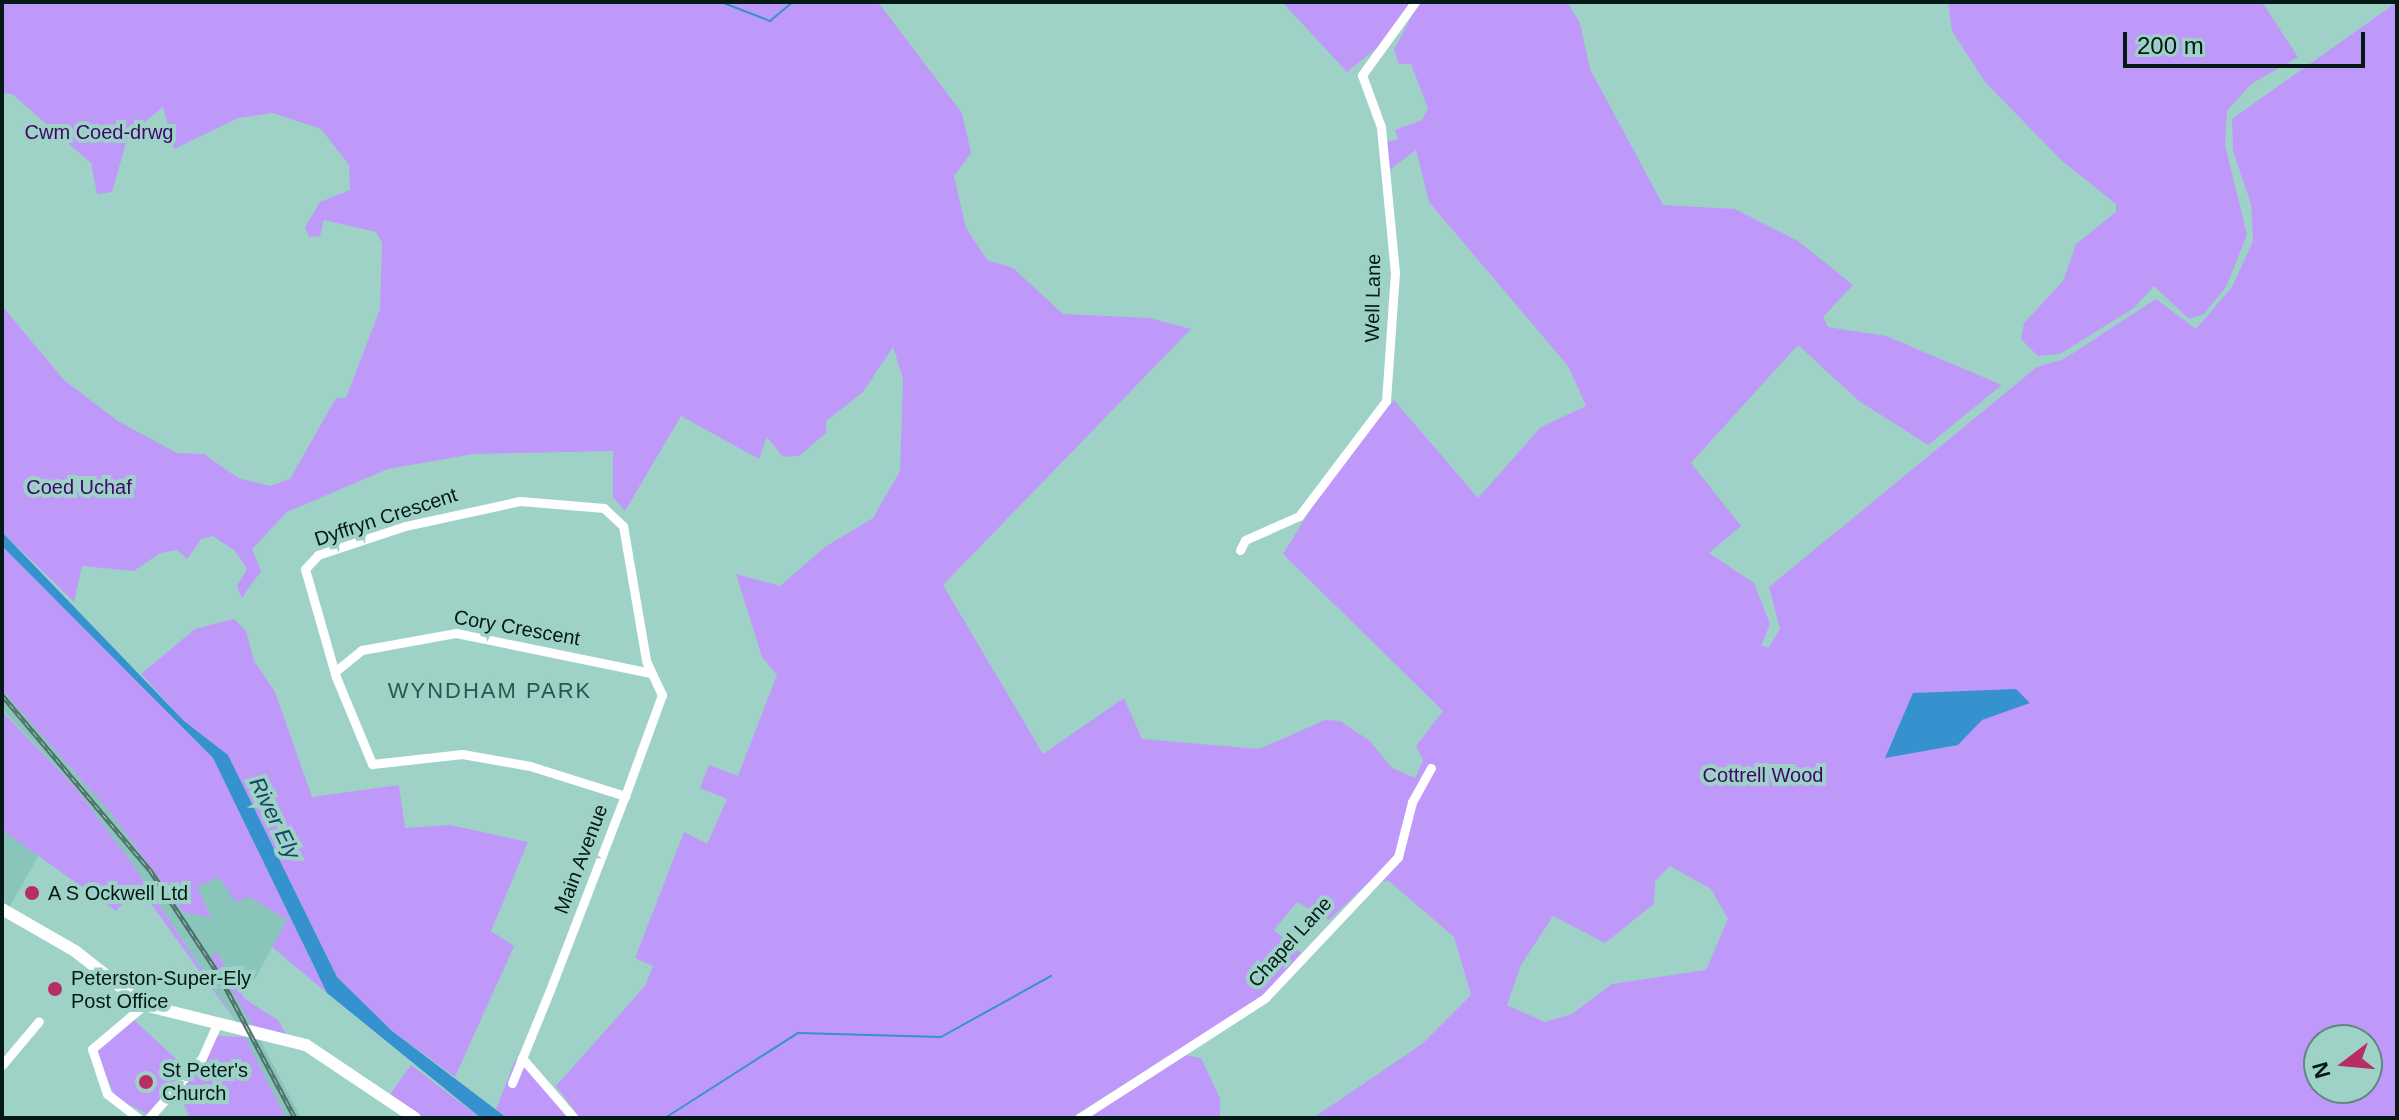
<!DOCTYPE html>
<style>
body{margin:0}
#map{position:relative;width:2399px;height:1120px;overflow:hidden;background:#9fd2c7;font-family:Arial,sans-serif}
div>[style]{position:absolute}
.built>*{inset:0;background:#89c5ba}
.green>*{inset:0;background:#bf99fa}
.water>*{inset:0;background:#3592ce}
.stream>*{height:2px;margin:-1px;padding:0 1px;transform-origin:1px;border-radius:1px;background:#3592ce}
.minor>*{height:9px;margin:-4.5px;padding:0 4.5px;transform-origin:4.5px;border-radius:4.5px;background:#fff}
.tertiary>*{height:12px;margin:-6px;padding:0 6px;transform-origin:6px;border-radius:6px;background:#fff}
.rail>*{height:5px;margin-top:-2.5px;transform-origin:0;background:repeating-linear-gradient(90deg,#9fd2c7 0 6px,#4f716b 0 12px);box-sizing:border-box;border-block:2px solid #4f716b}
.dots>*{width:22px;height:22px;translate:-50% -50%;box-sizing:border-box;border:4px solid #9fd2c7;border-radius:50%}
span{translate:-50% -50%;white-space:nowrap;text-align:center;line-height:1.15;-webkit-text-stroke:8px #9fd2c7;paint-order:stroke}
.park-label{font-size:20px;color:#3c0769}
.street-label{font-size:20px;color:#051916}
.poi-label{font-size:20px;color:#051916}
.left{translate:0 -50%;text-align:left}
.neighbourhood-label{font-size:22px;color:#285951;letter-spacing:2px}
.water-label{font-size:22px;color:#154665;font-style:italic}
.frame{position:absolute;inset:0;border:4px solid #051916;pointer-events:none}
.north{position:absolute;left:2303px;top:1024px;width:80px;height:80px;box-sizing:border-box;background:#9fd2c7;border:2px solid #618880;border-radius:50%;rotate:254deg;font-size:22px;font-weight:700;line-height:32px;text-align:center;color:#051916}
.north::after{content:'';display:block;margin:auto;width:28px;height:36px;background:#b82d65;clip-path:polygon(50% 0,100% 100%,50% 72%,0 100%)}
.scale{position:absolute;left:2123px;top:32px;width:242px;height:36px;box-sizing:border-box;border:4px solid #051916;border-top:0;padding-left:10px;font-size:24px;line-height:28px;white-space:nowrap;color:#051916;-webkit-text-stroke:6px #9fd2c7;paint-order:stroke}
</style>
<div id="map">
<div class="built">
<div style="clip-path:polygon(2px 690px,110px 812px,184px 913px,211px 917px,197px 887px,219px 877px,287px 920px,255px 979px,239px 991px,218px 954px,212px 957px,255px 1029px,239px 1026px,129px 859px,74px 786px,2px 709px)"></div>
<div style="clip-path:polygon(2px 830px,40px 853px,9px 908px,2px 904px)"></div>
<div style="clip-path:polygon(245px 1037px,261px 1041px,301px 1118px,286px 1118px)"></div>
</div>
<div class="green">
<div style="clip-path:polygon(evenodd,2px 2px,878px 2px,962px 113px,971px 153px,954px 176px,966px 228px,987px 260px,1013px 268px,1063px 314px,1149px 318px,1191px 329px,943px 585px,1043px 754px,1124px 698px,1142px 739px,1259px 749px,1325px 720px,1340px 721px,1370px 741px,1392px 768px,1415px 778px,1423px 761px,1416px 746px,1443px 711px,1283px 554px,1332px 475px,1394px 400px,1478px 498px,1541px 427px,1586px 406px,1568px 366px,1429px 202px,1416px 150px,1388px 171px,1387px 142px,1398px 139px,1395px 130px,1422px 120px,1428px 109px,1411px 64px,1399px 64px,1394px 50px,1419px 2px,1567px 2px,1580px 23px,1590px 69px,1663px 205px,1735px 209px,1798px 241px,1853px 285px,1823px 317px,1828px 327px,1886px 336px,2002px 385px,1928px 445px,1859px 401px,1798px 345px,1691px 463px,1741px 526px,1709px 553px,1754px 583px,1770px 624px,1761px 646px,1769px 647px,1780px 629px,1769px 587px,2037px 367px,2064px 359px,2156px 299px,2196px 329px,2232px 287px,2253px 241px,2251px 204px,2233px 151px,2232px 119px,2397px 2px,2397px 1118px,1313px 1118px,1422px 1044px,1471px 995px,1454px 937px,1389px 881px,1368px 883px,1329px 920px,1297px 902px,1274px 930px,1301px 953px,1264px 998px,1070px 1118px,580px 1118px,556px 1086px,645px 986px,653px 966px,635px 958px,684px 832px,707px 844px,727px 799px,700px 788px,709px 765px,738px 776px,777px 675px,762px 657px,736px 574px,780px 586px,825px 547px,873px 518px,900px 471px,903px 379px,893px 347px,863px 392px,826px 421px,826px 433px,799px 456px,783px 457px,767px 437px,759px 459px,681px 416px,625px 511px,613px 497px,613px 451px,473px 454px,388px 469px,287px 512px,252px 549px,261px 571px,242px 598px,237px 586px,247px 569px,235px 551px,213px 536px,201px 539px,187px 559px,177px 550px,160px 553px,134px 571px,82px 566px,74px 602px,2px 532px,2px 306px,64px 380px,118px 421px,177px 453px,204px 454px,238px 478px,270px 486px,290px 479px,336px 398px,346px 398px,380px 309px,382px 243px,376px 232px,324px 220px,320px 236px,309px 237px,305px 227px,320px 202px,350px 190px,349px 165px,321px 129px,273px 113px,238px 118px,174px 149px,163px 107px,128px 136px,112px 192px,97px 194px,91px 163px,12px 94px,2px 93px,2px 2px,1670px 866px,1711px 889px,1728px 919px,1706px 970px,1612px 984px,1572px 1014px,1545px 1022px,1507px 1005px,1521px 965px,1553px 916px,1605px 943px,1654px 904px,1655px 881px,1670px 866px,2px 2px,2319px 1040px,2367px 1040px,2367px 1088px,2319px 1088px,2319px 1040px)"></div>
<div style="clip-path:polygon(1282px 2px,1410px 2px,1383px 43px,1347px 72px)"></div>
<div style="clip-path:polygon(1948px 2px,2262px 2px,2298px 57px,2251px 84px,2227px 111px,2225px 145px,2247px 235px,2226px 287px,2204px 314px,2189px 319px,2154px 286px,2134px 308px,2060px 354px,2038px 356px,2021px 339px,2024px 323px,2063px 281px,2076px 244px,2116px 212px,2116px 204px,2062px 161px,1985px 82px,1952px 31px)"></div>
<div style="clip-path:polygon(2px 546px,213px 758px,327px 993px,272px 947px,287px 920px,250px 897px,236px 902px,219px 877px,197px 887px,211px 917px,184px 913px,110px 812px,2px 690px)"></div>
<div style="clip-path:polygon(234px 619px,246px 631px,254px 661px,275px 692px,312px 797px,399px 785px,405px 828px,450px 825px,528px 842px,491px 931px,514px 946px,455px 1077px,392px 1031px,337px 977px,228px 755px,184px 721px,141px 674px,195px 629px)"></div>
<div style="clip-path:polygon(2px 711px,74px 786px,129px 859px,239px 1026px,139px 887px,116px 911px,2px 830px)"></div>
<div style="clip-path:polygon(217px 953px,245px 999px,278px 1020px,286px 1034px,255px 1029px,211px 957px)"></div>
<div style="clip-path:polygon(134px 1020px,187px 1069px,147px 1114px,116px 1098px,96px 1054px,98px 1043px)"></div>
<div style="clip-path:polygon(216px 1036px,245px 1037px,286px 1118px,190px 1118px,178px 1090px)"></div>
<div style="clip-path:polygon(1185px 1055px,1201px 1058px,1220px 1098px,1220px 1118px,1085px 1118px)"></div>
<div style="clip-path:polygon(515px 1061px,534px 1075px,570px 1118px,507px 1118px,496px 1109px)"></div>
<div style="clip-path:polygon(411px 1065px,481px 1118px,424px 1118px,389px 1096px)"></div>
</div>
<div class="water">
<div style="clip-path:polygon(2px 532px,184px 721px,228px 755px,337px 977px,392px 1031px,507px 1118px,481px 1118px,327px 993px,213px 758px,2px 546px)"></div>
<div style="clip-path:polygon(2016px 689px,2030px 703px,1982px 720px,1958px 745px,1885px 758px,1913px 693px)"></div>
</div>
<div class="stream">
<div style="left:721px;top:2px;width:53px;rotate:21.2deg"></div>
<div style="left:770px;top:21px;width:30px;rotate:-40deg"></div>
<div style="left:665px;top:1118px;width:158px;rotate:-32.6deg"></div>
<div style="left:798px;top:1033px;width:143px;rotate:1.6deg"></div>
<div style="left:941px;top:1037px;width:126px;rotate:-29deg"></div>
</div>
<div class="minor">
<div style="left:1240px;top:550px;width:11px;rotate:-63deg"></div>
<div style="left:1245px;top:540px;width:59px;rotate:-24deg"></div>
<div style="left:1299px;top:516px;width:144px;rotate:-52.9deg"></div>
<div style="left:1386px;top:401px;width:128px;rotate:-86deg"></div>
<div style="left:1395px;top:273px;width:147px;rotate:-95.5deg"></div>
<div style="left:1381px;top:127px;width:55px;rotate:-110.1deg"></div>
<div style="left:1362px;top:75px;width:90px;rotate:-54deg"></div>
<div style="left:337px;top:670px;width:32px;rotate:-39deg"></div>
<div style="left:362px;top:650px;width:96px;rotate:-10.3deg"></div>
<div style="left:456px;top:633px;width:199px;rotate:11.6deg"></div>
<div style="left:522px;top:1058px;width:79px;rotate:49.1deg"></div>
<div style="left:2px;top:1065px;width:57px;rotate:-49.9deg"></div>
<div style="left:512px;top:1083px;width:100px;rotate:-67.8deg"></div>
<div style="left:550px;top:990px;width:208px;rotate:-68.9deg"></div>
<div style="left:625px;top:796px;width:108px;rotate:-69.9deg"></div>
<div style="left:662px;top:695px;width:38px;rotate:-115deg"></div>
<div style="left:646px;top:660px;width:136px;rotate:-99.7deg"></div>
<div style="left:623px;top:526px;width:26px;rotate:-137deg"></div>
<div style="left:604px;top:508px;width:84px;rotate:-175.2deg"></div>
<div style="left:520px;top:501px;width:118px;rotate:167.7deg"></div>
<div style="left:405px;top:526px;width:92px;rotate:161.6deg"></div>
<div style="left:318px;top:555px;width:19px;rotate:133deg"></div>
<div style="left:305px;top:569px;width:112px;rotate:74deg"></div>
<div style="left:336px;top:677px;width:94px;rotate:67.5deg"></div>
<div style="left:372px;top:764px;width:91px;rotate:-6.3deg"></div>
<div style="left:462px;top:754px;width:69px;rotate:10deg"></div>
<div style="left:530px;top:766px;width:100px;rotate:17.5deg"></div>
<div style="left:138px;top:1118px;width:39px;rotate:-142deg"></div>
<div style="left:107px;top:1094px;width:47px;rotate:-108.4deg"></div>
<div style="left:92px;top:1049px;width:68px;rotate:-40.2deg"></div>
<div style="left:149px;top:1118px;width:80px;rotate:-48.5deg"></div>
<div style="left:202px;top:1058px;width:34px;rotate:-66deg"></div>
<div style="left:1079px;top:1118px;width:221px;rotate:-32.8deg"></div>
<div style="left:1265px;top:998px;width:194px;rotate:-46.7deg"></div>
<div style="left:1398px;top:857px;width:57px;rotate:-75.7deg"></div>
<div style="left:1412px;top:802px;width:39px;rotate:-61deg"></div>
</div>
<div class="tertiary">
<div style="left:2px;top:909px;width:84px;rotate:29.9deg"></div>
<div style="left:75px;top:951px;width:88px;rotate:38deg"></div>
<div style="left:144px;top:1005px;width:167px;rotate:13.9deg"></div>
<div style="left:306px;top:1045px;width:131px;rotate:33.8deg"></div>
</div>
<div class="rail">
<div style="left:2px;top:695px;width:229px;rotate:49.8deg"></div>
<div style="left:150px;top:870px;width:123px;rotate:56.6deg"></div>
<div style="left:218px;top:973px;width:164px;rotate:62deg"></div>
</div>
<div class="dots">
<div style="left:32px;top:893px;background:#b82d65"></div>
<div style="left:55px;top:989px;background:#b82d65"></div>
<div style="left:146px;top:1082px;background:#b82d65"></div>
</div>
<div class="park-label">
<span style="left:99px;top:132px">Cwm Coed-drwg</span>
<span style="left:79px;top:487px">Coed Uchaf</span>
<span style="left:1763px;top:775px">Cottrell Wood</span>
</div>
<div class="street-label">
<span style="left:1373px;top:298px;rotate:-89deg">Well Lane</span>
<span style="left:386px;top:517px;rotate:-18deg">Dyffryn Crescent</span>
<span style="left:517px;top:628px;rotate:10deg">Cory Crescent</span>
<span style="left:581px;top:859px;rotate:-69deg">Main Avenue</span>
<span style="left:1290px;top:942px;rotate:-48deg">Chapel Lane</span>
</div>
<div class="poi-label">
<span class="left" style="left:48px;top:893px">A S Ockwell Ltd</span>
<span class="left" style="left:71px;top:990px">Peterston-Super-Ely<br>Post Office</span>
<span class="left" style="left:162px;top:1082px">St Peter's<br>Church</span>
</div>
<div class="neighbourhood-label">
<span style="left:490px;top:691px">WYNDHAM PARK</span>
</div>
<div class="water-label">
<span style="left:275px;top:818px;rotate:64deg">River Ely</span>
</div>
<div class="frame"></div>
<div class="north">N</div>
<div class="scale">200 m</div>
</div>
